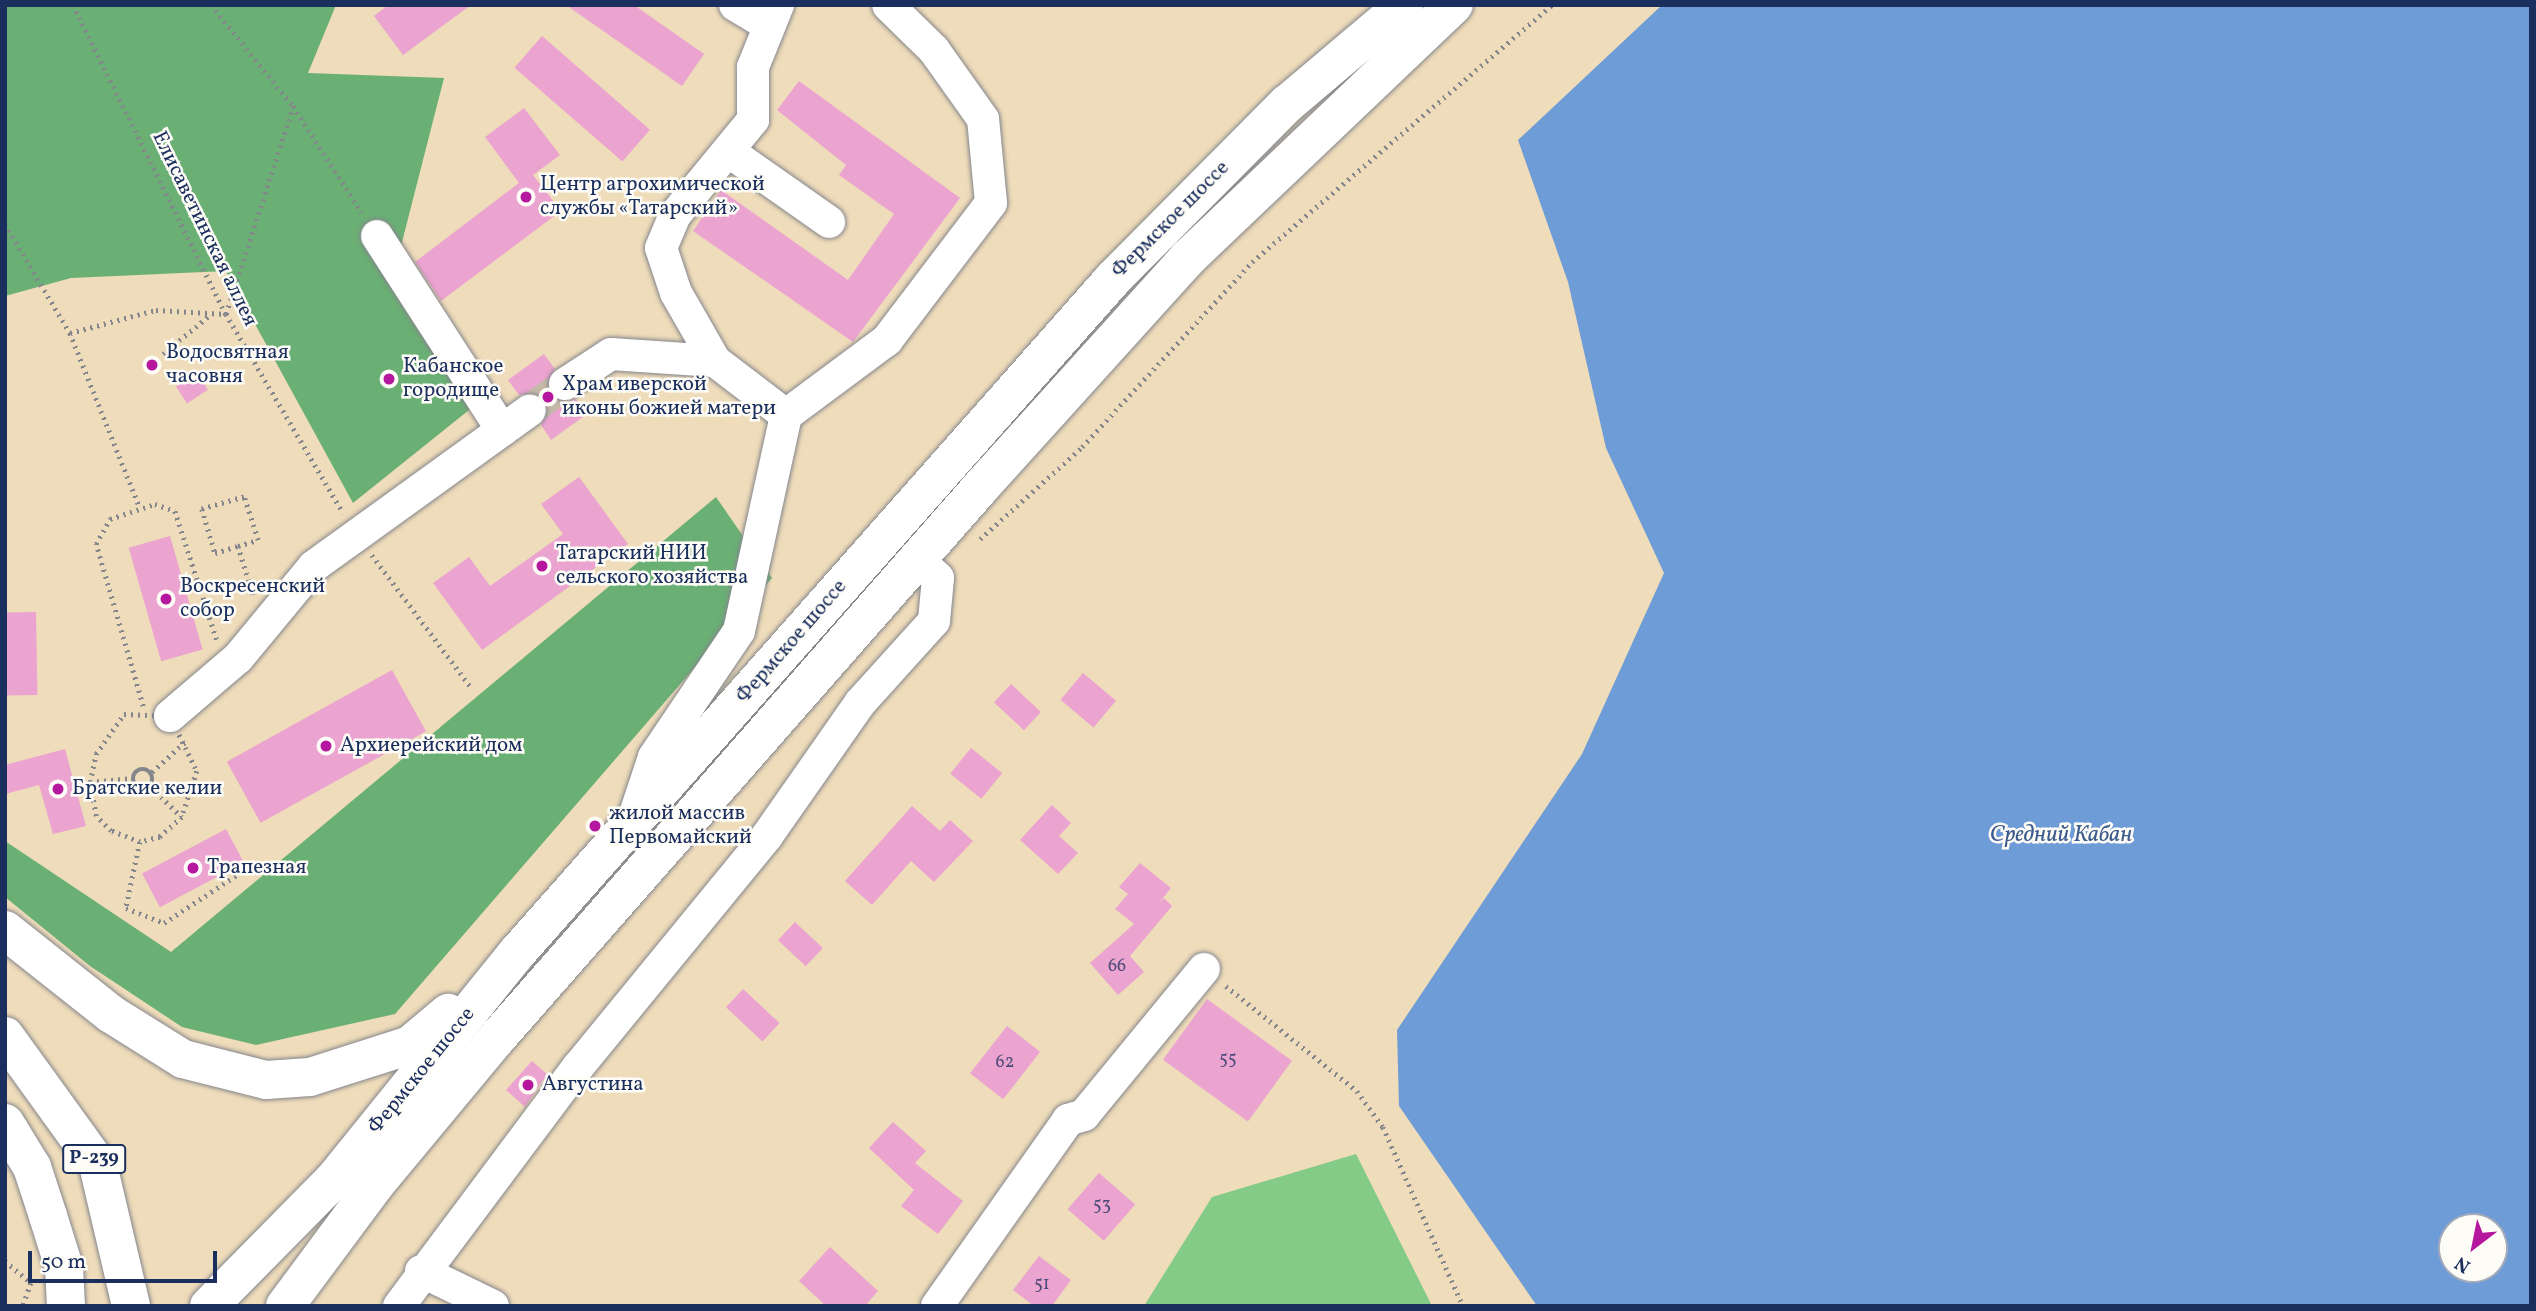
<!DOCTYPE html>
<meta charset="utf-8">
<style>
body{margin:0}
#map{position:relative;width:2536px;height:1311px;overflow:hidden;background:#efdcba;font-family:Vollkorn,serif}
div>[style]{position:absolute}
.green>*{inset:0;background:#83cb87}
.forest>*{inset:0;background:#6aaf74}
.water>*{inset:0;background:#6e9cd6}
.building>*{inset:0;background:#eba3d0;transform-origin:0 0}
.minor-tunnel>*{height:32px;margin-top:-16px;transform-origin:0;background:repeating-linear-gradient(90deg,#c5b9a8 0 32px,transparent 0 48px)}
.path>*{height:4.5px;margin-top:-2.25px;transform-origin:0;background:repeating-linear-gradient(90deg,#85868c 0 2px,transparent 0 7px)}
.path>.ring{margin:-2.25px;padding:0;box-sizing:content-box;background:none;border:4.5px solid #85868c;border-radius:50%}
.roads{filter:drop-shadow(0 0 2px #85868c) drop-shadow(0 0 2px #85868c)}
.minor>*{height:32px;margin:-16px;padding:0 16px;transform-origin:16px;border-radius:16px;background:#fff}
.major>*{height:38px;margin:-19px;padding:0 19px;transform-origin:19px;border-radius:19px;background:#fff}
.dots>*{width:19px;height:19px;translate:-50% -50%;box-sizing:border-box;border:4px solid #fdfcf7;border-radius:50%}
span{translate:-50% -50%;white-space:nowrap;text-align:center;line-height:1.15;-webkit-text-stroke:5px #fdfcf7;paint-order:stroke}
.number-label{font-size:18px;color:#4f4c7a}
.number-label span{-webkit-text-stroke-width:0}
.shield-label span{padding:2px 5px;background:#fdfcf7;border:2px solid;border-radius:5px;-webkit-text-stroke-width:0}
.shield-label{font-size:19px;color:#1b2f5e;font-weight:700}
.poi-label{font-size:21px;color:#1b2f5e}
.left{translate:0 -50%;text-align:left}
.street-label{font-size:21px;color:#1b2f5e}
.water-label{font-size:23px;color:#3c5b8e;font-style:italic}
.frame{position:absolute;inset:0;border:7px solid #1b2f5e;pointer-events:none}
.north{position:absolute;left:2438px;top:1213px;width:70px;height:70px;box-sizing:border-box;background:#fdfcf7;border:2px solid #a3aaba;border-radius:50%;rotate:212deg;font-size:19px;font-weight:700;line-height:28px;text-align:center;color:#1b2f5e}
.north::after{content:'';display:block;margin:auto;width:24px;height:32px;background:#b5179e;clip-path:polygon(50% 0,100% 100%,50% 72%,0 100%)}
.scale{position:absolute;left:28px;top:1251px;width:189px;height:32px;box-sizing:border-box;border:4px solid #1b2f5e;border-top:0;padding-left:9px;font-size:21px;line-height:24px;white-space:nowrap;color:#1b2f5e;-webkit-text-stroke:5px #fdfcf7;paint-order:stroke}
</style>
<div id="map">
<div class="green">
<div style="clip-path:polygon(1356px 1154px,1432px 1306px,1144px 1306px,1212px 1197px)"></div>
</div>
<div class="forest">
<div style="clip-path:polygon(5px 5px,336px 5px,308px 73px,444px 78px,400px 250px,474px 406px,353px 503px,226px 271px,71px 278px,5px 296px)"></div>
<div style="clip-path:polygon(716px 497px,772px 578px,395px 1014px,256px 1045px,182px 1027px,90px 966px,5px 897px,5px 841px,171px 952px)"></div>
</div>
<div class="water">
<div style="clip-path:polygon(evenodd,1662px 5px,2531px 5px,2531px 1306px,1537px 1306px,1399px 1106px,1397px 1030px,1582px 754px,1664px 573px,1606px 448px,1568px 282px,1518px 140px,1662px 5px,2452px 1227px,2494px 1227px,2494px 1269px,2452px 1269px,2452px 1227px)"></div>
</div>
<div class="building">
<div style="clip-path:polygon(388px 5px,471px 5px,403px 55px,374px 16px)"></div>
<div style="clip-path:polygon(566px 5px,634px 5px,704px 54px,682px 86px)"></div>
<div style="left:542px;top:36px;width:143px;height:42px;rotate:41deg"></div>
<div style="clip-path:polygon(799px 81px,960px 198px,853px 342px,693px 231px,721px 190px,848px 280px,894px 214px,839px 175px,846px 165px,777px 110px)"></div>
<div style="clip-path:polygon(524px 108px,560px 155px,533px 175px,561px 211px,441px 301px,415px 262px,519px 183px,485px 137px)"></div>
<div style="clip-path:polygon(544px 354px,555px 369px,547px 384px,550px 395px,565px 402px,576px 399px,587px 414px,551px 440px,541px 425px,545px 400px,537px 393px,519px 395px,508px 380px)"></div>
<div style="left:197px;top:373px;width:20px;height:25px;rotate:57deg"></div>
<div style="clip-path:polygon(579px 477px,628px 544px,482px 650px,433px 583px,469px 557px,490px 586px,563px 534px,541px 504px)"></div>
<div style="left:170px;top:536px;width:118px;height:43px;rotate:74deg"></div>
<div style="left:36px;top:612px;width:83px;height:31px;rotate:89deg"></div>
<div style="left:392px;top:670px;width:70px;height:189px;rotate:61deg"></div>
<div style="left:1083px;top:673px;width:43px;height:35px;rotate:40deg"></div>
<div style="left:1011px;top:684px;width:41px;height:25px;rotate:43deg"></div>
<div style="left:971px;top:748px;width:40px;height:33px;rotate:39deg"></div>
<div style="clip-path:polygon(65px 749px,86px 826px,53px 834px,39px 785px,5px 794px,5px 765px)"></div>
<div style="clip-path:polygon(1052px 805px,1071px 823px,1059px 836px,1078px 853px,1058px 874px,1020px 840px)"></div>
<div style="clip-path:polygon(912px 806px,940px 831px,950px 820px,973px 841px,934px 882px,911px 861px,872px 905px,845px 881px)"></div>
<div style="left:226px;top:829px;width:38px;height:95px;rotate:62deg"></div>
<div style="clip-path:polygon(1140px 863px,1171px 888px,1158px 904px,1164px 898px,1172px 906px,1130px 956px,1144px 972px,1118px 995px,1090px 963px,1134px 924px,1115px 909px,1128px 894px,1119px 887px)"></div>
<div style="left:795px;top:922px;width:38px;height:25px;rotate:43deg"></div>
<div style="left:743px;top:989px;width:50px;height:25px;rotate:43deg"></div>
<div style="left:1207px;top:999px;width:105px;height:75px;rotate:36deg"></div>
<div style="left:1007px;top:1026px;width:42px;height:60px;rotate:38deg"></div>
<div style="clip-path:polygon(532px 1061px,547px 1074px,525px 1107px,506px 1090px)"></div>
<div style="clip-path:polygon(893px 1122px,926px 1151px,915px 1163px,963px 1201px,938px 1234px,901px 1206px,914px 1190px,869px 1148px)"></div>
<div style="left:1099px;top:1173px;width:48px;height:48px;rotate:41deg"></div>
<div style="clip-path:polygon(830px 1247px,878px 1291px,865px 1306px,826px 1306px,799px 1281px)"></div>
<div style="clip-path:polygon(1039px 1256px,1071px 1280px,1052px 1306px,1034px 1306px,1013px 1290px)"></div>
</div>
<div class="minor-tunnel">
<div style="left:530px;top:410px;width:44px;rotate:-36.6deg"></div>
</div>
<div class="path">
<div style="left:73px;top:5px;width:345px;rotate:63.7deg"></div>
<div style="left:226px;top:314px;width:231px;rotate:59.5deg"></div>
<div style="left:211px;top:5px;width:130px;rotate:50.9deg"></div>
<div style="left:293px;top:106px;width:127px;rotate:57.2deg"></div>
<div style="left:5px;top:224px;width:127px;rotate:59.2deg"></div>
<div style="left:70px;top:333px;width:188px;rotate:68.2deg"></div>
<div style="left:70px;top:333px;width:89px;rotate:-15deg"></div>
<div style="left:156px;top:310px;width:70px;rotate:3.3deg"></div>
<div style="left:226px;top:314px;width:219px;rotate:-72.1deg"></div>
<div style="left:163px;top:354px;width:62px;rotate:-39.8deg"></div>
<div style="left:980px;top:539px;width:137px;rotate:-42deg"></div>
<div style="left:1082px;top:447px;width:251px;rotate:-47.4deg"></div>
<div style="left:1252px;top:262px;width:395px;rotate:-40.6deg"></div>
<div style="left:238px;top:546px;width:21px;rotate:-17deg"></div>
<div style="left:258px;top:540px;width:45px;rotate:-108deg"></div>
<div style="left:244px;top:497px;width:44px;rotate:164.1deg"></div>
<div style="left:202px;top:509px;width:46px;rotate:73.5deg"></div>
<div style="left:215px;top:553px;width:24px;rotate:-17deg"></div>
<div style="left:238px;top:546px;width:53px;rotate:72.6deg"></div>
<div style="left:372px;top:555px;width:164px;rotate:53.2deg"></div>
<div style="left:143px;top:706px;width:169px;rotate:-106.2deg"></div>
<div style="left:96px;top:544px;width:29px;rotate:-61deg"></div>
<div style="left:110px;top:519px;width:47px;rotate:-18.4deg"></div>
<div style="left:155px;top:504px;width:21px;rotate:19deg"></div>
<div style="left:175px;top:511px;width:136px;rotate:72deg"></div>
<div style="left:124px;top:714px;width:46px;rotate:2.5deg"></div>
<div style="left:170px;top:716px;width:61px;rotate:63.9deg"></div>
<div style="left:197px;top:771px;width:48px;rotate:108.1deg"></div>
<div style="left:182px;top:817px;width:30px;rotate:138deg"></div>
<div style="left:160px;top:837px;width:21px;rotate:166deg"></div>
<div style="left:140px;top:842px;width:31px;rotate:-159deg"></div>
<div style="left:111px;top:831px;width:21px;rotate:-135deg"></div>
<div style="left:96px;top:816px;width:35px;rotate:-100deg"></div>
<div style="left:90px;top:782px;width:29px;rotate:-78deg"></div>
<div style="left:96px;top:754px;width:49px;rotate:-55deg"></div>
<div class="ring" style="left:133px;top:769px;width:15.5px;height:15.5px"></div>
<div style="left:152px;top:772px;width:46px;rotate:-42.4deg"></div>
<div style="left:90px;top:782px;width:43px;rotate:-5.3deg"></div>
<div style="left:151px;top:787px;width:43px;rotate:44.1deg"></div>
<div style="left:140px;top:842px;width:67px;rotate:102deg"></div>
<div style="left:126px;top:908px;width:41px;rotate:21.5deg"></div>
<div style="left:164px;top:923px;width:105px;rotate:-33.4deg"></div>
<div style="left:1226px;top:986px;width:168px;rotate:38.7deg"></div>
<div style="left:1357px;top:1091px;width:44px;rotate:54.2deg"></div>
<div style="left:1383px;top:1127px;width:196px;rotate:65.9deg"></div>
<div style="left:5px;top:1261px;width:34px;rotate:40deg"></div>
<div style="left:31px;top:1283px;width:24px;rotate:109deg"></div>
</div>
<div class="roads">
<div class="minor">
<div style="left:735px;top:5px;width:39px;rotate:31deg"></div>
<div style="left:731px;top:153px;width:120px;rotate:35.1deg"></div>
<div style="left:377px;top:236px;width:231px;rotate:57.2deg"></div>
<div style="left:715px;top:361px;width:78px;rotate:-119.8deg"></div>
<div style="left:676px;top:293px;width:47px;rotate:-108.4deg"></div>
<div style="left:661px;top:248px;width:36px;rotate:-67deg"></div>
<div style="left:675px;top:215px;width:123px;rotate:-50.6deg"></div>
<div style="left:753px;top:120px;width:53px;rotate:-90deg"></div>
<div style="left:753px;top:67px;width:67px;rotate:-68deg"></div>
<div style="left:565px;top:384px;width:55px;rotate:-33.1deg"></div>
<div style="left:611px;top:354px;width:104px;rotate:3.9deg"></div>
<div style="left:715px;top:361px;width:89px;rotate:37.3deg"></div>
<div style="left:170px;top:716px;width:89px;rotate:-40.5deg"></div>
<div style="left:238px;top:658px;width:119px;rotate:-50.4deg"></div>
<div style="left:314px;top:566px;width:266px;rotate:-35.8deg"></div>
<div style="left:634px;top:817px;width:63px;rotate:-71.6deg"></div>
<div style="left:654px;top:757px;width:152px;rotate:-56deg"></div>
<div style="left:739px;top:631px;width:221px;rotate:-77.7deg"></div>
<div style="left:786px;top:415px;width:126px;rotate:-36.6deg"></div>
<div style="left:887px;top:340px;width:172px;rotate:-52.8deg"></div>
<div style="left:991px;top:203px;width:84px;rotate:-95.4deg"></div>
<div style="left:983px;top:119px;width:85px;rotate:-125.4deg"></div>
<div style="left:934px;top:50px;width:64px;rotate:-135.6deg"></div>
<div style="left:421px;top:1271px;width:80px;rotate:25.9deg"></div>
<div style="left:399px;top:1306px;width:299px;rotate:-53.2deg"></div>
<div style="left:578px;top:1067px;width:298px;rotate:-50.7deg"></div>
<div style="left:767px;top:836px;width:162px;rotate:-55deg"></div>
<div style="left:860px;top:703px;width:110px;rotate:-47.9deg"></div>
<div style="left:934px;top:621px;width:43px;rotate:-84.7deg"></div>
<div style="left:938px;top:578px;width:28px;rotate:-138deg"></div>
<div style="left:937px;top:1306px;width:228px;rotate:-54.8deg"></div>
<div style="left:1068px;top:1120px;width:17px;rotate:-17deg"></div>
<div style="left:1084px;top:1115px;width:189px;rotate:-50.6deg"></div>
</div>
<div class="major">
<div style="left:5px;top:930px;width:135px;rotate:38.4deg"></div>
<div style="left:111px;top:1014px;width:85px;rotate:32deg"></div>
<div style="left:183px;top:1059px;width:86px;rotate:14.2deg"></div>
<div style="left:266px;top:1080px;width:44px;rotate:-3.9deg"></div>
<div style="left:310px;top:1077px;width:105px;rotate:-17.7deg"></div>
<div style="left:410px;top:1045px;width:50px;rotate:-40.1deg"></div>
<div style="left:5px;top:1036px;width:159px;rotate:54.2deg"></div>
<div style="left:98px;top:1165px;width:145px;rotate:76.8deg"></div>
<div style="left:5px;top:1123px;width:52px;rotate:58.5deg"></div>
<div style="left:32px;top:1167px;width:52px;rotate:71.9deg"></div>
<div style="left:48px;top:1216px;width:53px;rotate:72.6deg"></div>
<div style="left:64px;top:1267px;width:39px;rotate:87deg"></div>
<div style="left:209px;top:1306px;width:181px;rotate:-45.4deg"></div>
<div style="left:336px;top:1177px;width:287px;rotate:-51.1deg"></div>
<div style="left:516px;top:954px;width:901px;rotate:-48.51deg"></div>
<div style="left:1113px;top:279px;width:247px;rotate:-45.2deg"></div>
<div style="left:1287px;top:104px;width:153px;rotate:-40.2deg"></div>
<div style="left:285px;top:1306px;width:149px;rotate:-53.4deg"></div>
<div style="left:374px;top:1186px;width:192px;rotate:-50.3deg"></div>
<div style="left:497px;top:1038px;width:732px;rotate:-48.71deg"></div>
<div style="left:980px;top:488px;width:310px;rotate:-47.9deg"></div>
<div style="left:1188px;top:258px;width:367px;rotate:-43.6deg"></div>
</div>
</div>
<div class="dots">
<div style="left:526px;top:197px;background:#b5179e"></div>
<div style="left:152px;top:365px;background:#b5179e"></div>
<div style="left:389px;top:379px;background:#b5179e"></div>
<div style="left:548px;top:397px;background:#b5179e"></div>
<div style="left:542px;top:566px;background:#b5179e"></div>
<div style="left:166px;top:599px;background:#b5179e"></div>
<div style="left:326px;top:746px;background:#b5179e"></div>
<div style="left:58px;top:789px;background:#b5179e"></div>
<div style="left:595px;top:826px;background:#b5179e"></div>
<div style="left:193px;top:868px;background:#b5179e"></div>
<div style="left:528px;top:1085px;background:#b5179e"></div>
</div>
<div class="number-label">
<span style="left:1117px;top:967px">66</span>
<span style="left:1228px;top:1060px">55</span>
<span style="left:1005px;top:1063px">62</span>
<span style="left:1102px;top:1206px">53</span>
<span style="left:1042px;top:1285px">51</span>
</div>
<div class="shield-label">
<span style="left:94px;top:1159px">Р-239</span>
</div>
<div class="poi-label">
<span class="left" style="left:540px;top:197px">Центр агрохимической<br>службы «Татарский»</span>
<span class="left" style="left:166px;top:365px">Водосвятная<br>часовня</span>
<span class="left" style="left:403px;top:379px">Кабанское<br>городище</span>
<span class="left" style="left:562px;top:397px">Храм иверской<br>иконы божией матери</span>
<span class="left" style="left:556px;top:566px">Татарский НИИ<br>сельского хозяйства</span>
<span class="left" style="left:180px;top:599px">Воскресенский<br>собор</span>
<span class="left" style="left:340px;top:746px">Архиерейский дом</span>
<span class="left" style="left:72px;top:789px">Братские келии</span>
<span class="left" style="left:609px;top:826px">жилой массив<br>Первомайский</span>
<span class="left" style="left:207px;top:868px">Трапезная</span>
<span class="left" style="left:542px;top:1085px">Августина</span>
</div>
<div class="street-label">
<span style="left:1171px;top:220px;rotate:-45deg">Фермское шоссе</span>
<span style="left:204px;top:229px;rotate:64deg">Елисаветинская аллея</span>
<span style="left:792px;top:642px;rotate:-49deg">Фермское шоссе</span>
<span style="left:422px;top:1071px;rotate:-51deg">Фермское шоссе</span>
</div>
<div class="water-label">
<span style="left:2061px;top:835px">Средний Кабан</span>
</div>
<div class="frame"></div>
<div class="north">N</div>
<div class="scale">50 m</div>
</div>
